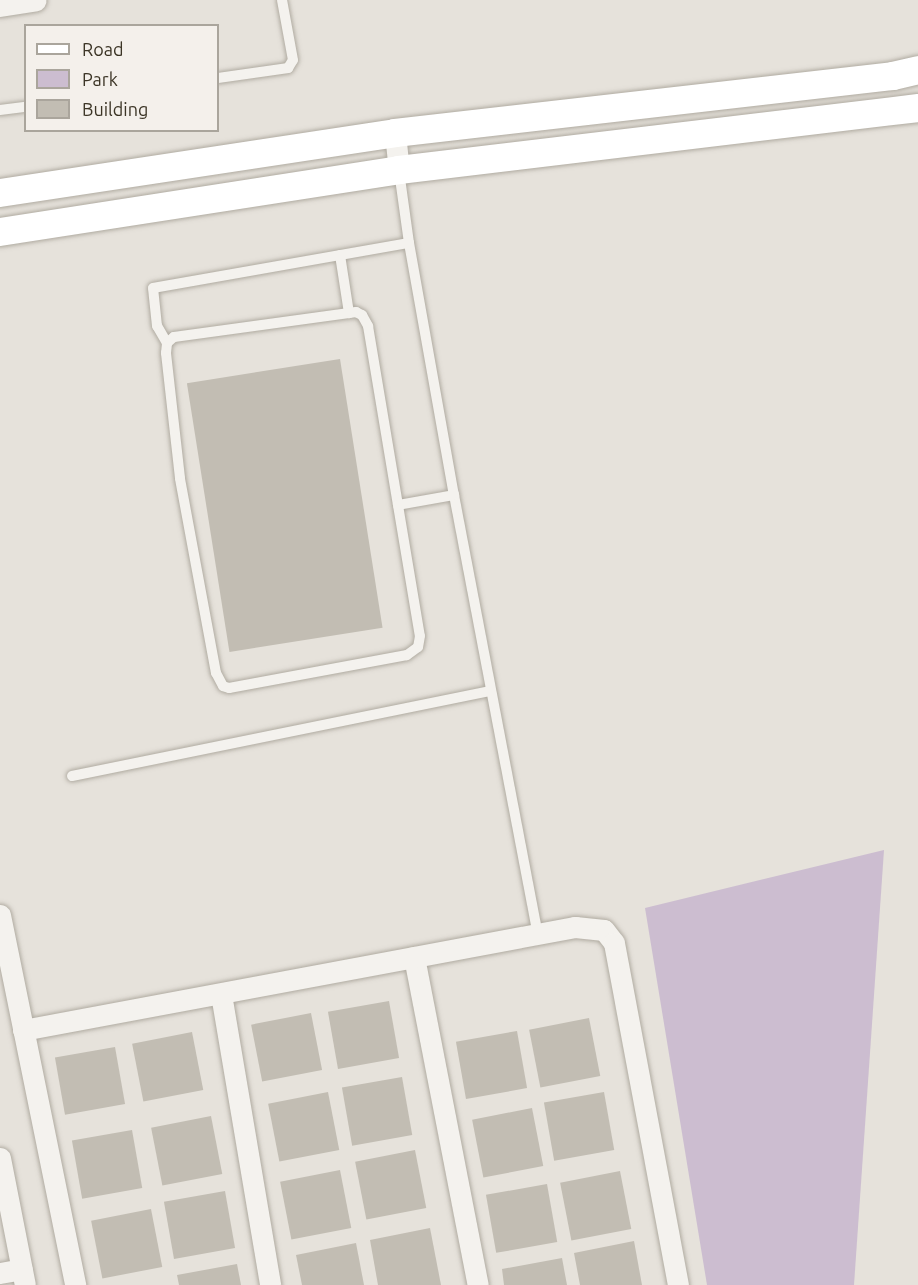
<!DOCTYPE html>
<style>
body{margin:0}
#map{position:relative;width:918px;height:1285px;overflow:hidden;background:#e6e2db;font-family:Ubuntu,sans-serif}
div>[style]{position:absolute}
.green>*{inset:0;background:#ccbdd0}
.building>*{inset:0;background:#c2bdb3;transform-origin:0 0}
.roads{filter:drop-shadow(0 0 2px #b0aba1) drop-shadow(0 0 2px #b0aba1)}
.lane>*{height:10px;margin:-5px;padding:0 5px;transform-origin:5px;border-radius:5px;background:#f4f2ee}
.street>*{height:21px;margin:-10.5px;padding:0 10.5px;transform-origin:10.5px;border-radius:10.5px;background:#f4f2ee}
.secondary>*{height:28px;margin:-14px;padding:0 14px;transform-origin:14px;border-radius:14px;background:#fff}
span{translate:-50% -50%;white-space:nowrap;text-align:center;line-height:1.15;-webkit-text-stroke:4.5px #f4f0eb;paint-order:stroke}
.legend{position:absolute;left:24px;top:24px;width:195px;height:108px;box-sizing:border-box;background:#f4f0eb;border:2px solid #aaa59c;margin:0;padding:8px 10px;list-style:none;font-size:18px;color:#3c3526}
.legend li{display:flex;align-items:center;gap:12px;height:30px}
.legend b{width:30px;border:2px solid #aaa59c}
</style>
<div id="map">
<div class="green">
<div style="clip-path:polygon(884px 850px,854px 1285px,707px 1285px,645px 908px)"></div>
</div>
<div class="building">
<div style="left:340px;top:359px;width:272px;height:155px;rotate:81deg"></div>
<div style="left:389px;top:1001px;width:58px;height:62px;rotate:80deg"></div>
<div style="left:311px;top:1013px;width:58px;height:61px;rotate:79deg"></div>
<div style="left:589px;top:1018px;width:59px;height:61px;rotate:79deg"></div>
<div style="left:517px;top:1031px;width:58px;height:62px;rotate:80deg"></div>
<div style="left:192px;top:1032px;width:59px;height:61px;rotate:79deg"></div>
<div style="left:115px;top:1047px;width:58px;height:61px;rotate:80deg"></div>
<div style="left:402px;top:1077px;width:59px;height:61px;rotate:80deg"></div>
<div style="left:328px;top:1092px;width:59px;height:61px;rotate:79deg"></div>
<div style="left:604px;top:1092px;width:59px;height:61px;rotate:80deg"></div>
<div style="left:532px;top:1108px;width:59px;height:61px;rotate:79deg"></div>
<div style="left:211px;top:1116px;width:59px;height:61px;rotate:79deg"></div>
<div style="left:132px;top:1130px;width:59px;height:61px;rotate:80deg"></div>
<div style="left:415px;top:1150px;width:59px;height:61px;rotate:79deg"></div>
<div style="left:340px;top:1170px;width:59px;height:61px;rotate:79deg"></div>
<div style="left:620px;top:1171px;width:59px;height:61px;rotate:79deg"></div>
<div style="left:547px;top:1184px;width:59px;height:62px;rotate:80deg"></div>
<div style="left:225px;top:1191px;width:58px;height:62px;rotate:80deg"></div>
<div style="left:151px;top:1209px;width:59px;height:61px;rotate:79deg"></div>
<div style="clip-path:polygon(430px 1228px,441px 1285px,378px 1285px,370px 1240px)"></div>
<div style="clip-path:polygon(634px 1241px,642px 1285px,580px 1285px,574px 1253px)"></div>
<div style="clip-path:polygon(356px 1243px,364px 1285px,302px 1285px,296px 1255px)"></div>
<div style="clip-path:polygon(562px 1258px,567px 1285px,504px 1285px,502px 1269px)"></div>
<div style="clip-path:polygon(237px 1264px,241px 1285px,179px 1285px,177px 1275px)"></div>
</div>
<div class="roads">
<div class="lane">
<div style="left:218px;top:78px;width:71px;rotate:-8.1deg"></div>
<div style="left:288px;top:68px;width:9px;rotate:-58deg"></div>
<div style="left:293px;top:60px;width:61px;rotate:-100.4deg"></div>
<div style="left:0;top:110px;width:26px;rotate:-7deg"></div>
<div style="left:399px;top:171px;width:73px;rotate:82.1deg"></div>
<div style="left:409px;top:243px;width:256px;rotate:79.9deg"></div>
<div style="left:454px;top:495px;width:448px;rotate:79.2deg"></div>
<div style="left:340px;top:255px;width:59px;rotate:81.2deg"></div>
<div style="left:356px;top:312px;width:7px;rotate:27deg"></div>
<div style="left:362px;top:315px;width:13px;rotate:61deg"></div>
<div style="left:368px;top:326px;width:314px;rotate:80.5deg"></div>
<div style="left:420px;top:636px;width:11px;rotate:100deg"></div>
<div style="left:418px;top:647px;width:14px;rotate:144deg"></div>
<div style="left:407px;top:655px;width:181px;rotate:169.5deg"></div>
<div style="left:229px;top:688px;width:6px;rotate:-162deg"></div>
<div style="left:223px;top:686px;width:15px;rotate:-118deg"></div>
<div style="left:216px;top:673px;width:198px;rotate:-100.5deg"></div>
<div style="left:180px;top:478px;width:126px;rotate:-96.4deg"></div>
<div style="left:166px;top:353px;width:10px;rotate:-84deg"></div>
<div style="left:167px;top:343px;width:9px;rotate:-41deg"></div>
<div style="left:174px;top:337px;width:184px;rotate:-7.8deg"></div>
<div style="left:167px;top:343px;width:20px;rotate:-120deg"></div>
<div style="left:157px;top:326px;width:38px;rotate:-96deg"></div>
<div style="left:153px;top:288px;width:260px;rotate:-10deg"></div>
<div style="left:398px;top:505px;width:57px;rotate:-10.1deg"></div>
<div style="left:72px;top:776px;width:426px;rotate:-11.5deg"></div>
</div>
<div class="street">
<div style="left:0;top:6px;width:36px;rotate:-9deg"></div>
<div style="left:395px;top:133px;width:37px;rotate:84deg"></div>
<div style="left:0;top:915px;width:378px;rotate:78.5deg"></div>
<div style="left:414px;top:957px;width:334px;rotate:79deg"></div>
<div style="left:221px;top:994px;width:295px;rotate:80.4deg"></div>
<div style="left:23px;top:1030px;width:562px;rotate:-10.57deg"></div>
<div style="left:575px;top:927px;width:29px;rotate:6deg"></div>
<div style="left:604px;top:930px;width:16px;rotate:52deg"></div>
<div style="left:614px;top:943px;width:348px;rotate:79.4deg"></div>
<div style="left:0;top:1158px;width:129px;rotate:78.9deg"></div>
<div style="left:0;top:1273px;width:22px;rotate:-10deg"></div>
</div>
<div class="secondary">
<div style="left:0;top:193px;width:400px;rotate:-8.6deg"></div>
<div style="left:395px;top:133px;width:501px;rotate:-6.53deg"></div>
<div style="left:893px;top:76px;width:26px;rotate:-13deg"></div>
<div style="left:0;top:232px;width:404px;rotate:-8.8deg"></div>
<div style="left:399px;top:170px;width:523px;rotate:-6.81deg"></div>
</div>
</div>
<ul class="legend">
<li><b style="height:8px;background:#fff"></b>Road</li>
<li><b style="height:16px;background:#ccbdd0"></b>Park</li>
<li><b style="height:16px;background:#c2bdb3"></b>Building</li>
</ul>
</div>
